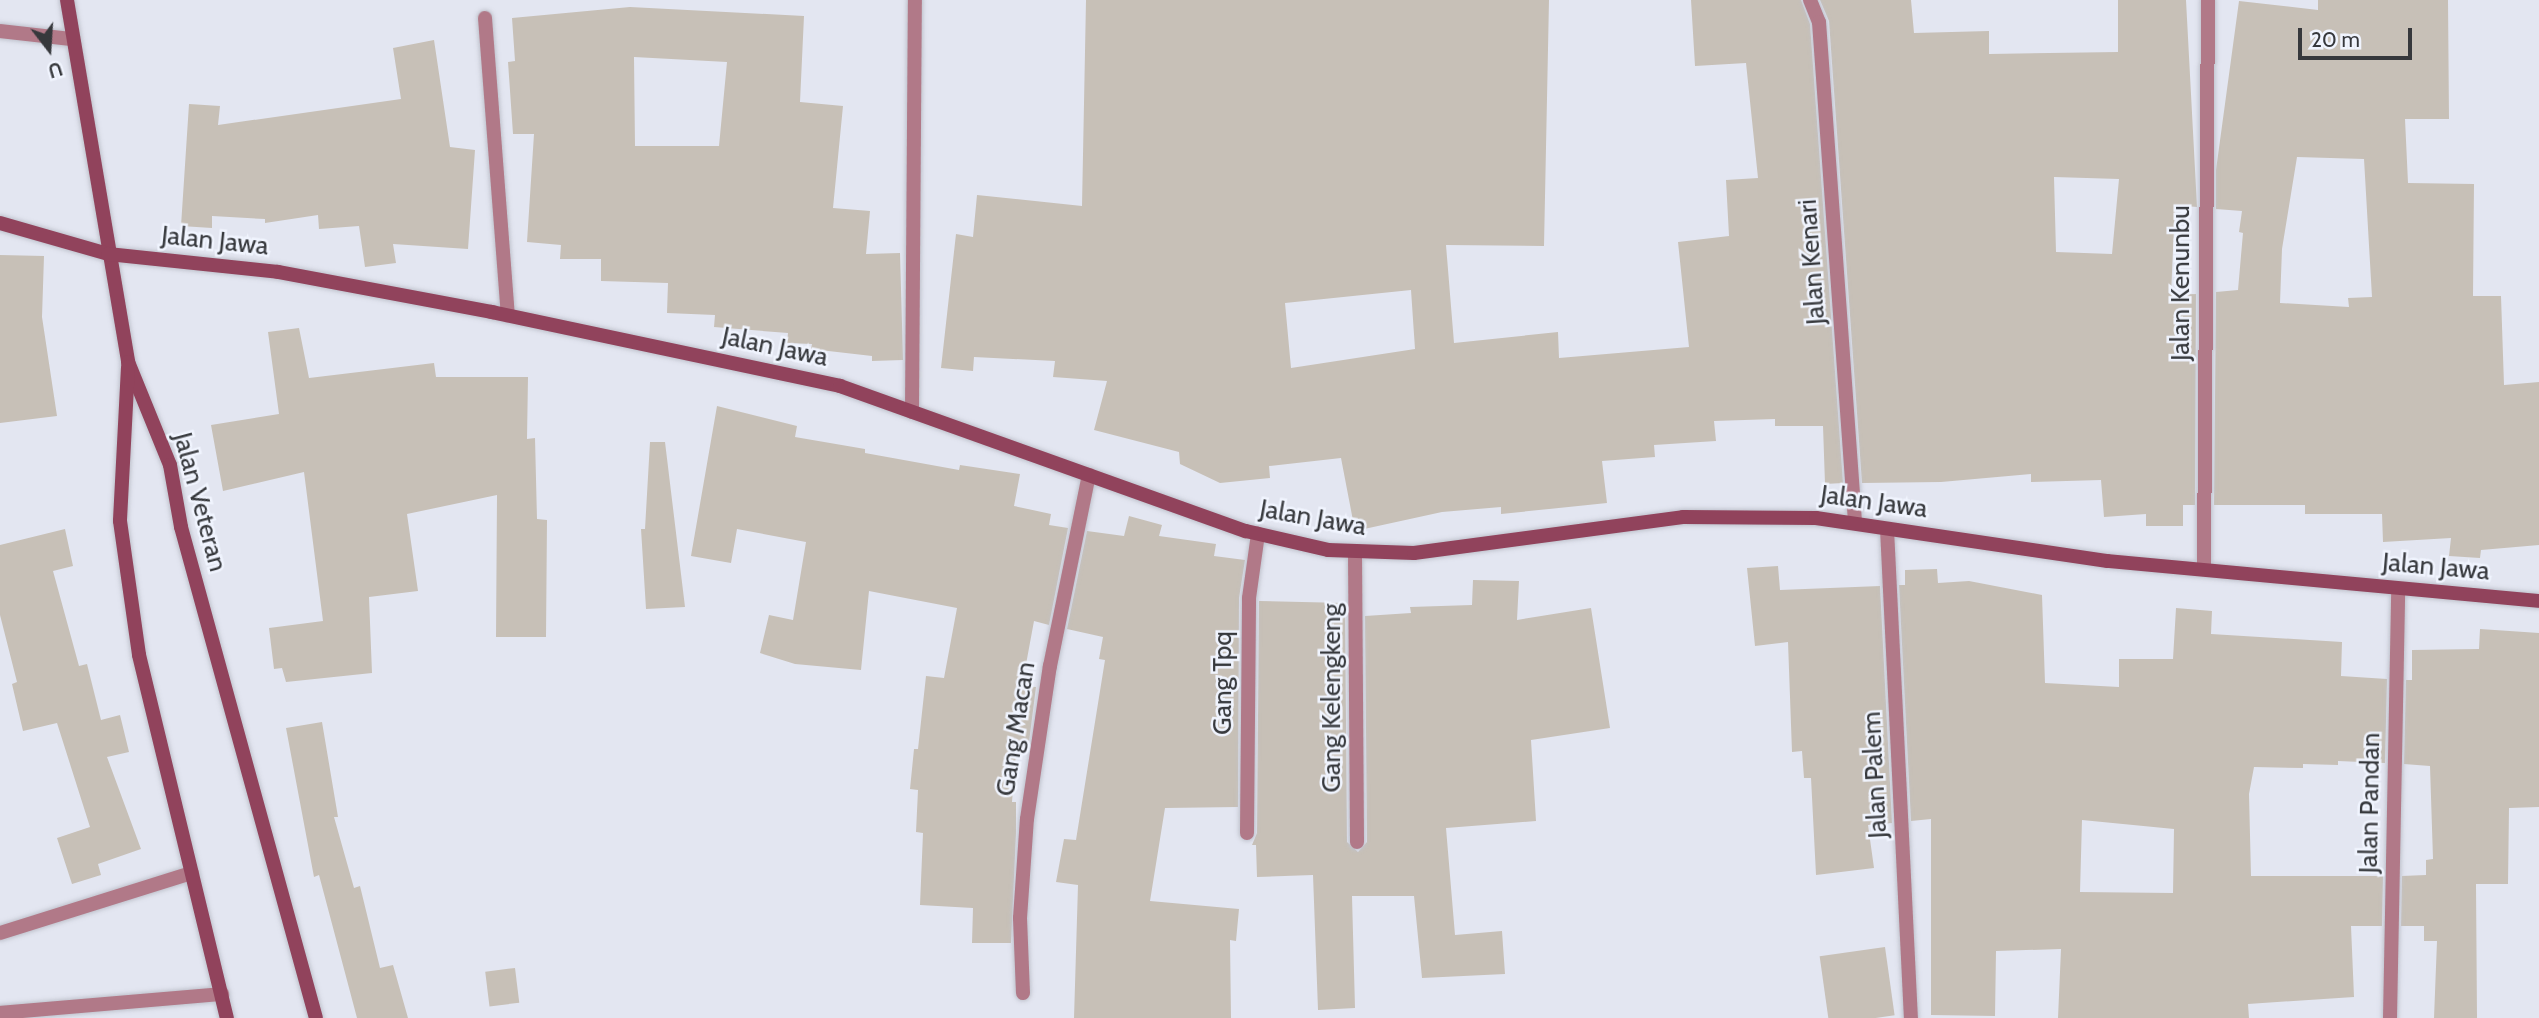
<!DOCTYPE html>
<style>
body{margin:0}
#map{position:relative;width:2539px;height:1018px;overflow:hidden;background:#e3e6f1;font-family:Cabin,sans-serif}
div>[style]{position:absolute}
.building>*{inset:0;background:#c7c0b7;transform-origin:0 0}
.roads{filter:drop-shadow(0 0 2px #c0c3cd) drop-shadow(0 0 2px #c0c3cd)}
.lane>*{height:14px;margin:-7px;padding:0 7px;transform-origin:7px;border-radius:7px;background:#b17988}
.street>*{height:14px;margin:-7px;padding:0 7px;transform-origin:7px;border-radius:7px;background:#b17988}
.secondary>*{height:14px;margin:-7px;padding:0 7px;transform-origin:7px;border-radius:7px;background:#91435c}
span{translate:-50% -50%;white-space:nowrap;text-align:center;line-height:1.15;-webkit-text-stroke:5px #f0f4fe;paint-order:stroke}
.street-label{font-size:26px;color:#36383c}
.north{position:absolute;left:14px;top:14px;width:70px;height:70px;-webkit-text-stroke:5px #f0f4fe;paint-order:stroke;rotate:163deg;font-size:19px;font-weight:700;line-height:28px;text-align:center;color:#36383c}
.north::after{content:'';display:block;margin:auto;width:24px;height:32px;background:#36383c;clip-path:polygon(50% 0,100% 100%,50% 72%,0 100%)}
.scale{position:absolute;left:2298px;top:28px;width:114px;height:32px;box-sizing:border-box;border:4px solid #36383c;border-top:0;padding-left:9px;font-size:21px;line-height:24px;white-space:nowrap;color:#36383c;-webkit-text-stroke:5px #f0f4fe;paint-order:stroke}
</style>
<div id="map">
<div class="building">
<div style="clip-path:polygon(evenodd,1086px 0,1549px 0,1544px 246px,1446px 245px,1454px 343px,1558px 332px,1559px 358px,1689px 347px,1678px 242px,1729px 236px,1726px 180px,1758px 178px,1746px 63px,1695px 66px,1691px 0,1801px 0,1810px 24px,1843px 483px,1825px 484px,1823px 426px,1775px 426px,1775px 419px,1714px 421px,1716px 441px,1654px 445px,1655px 457px,1602px 461px,1607px 503px,1501px 514px,1501px 507px,1442px 512px,1355px 531px,1341px 458px,1269px 466px,1270px 478px,1220px 483px,1180px 464px,1179px 452px,1094px 430px,1107px 381px,1053px 377px,1055px 361px,974px 357px,973px 371px,941px 368px,956px 234px,973px 237px,977px 195px,1082px 206px,1086px 0,1411px 290px,1415px 349px,1291px 368px,1285px 303px,1411px 290px)"></div>
<div style="clip-path:polygon(evenodd,1820px 0,1911px 0,1914px 33px,1989px 31px,1989px 54px,2118px 52px,2118px 0,2186px 0,2197px 207px,2175px 205px,2171px 295px,2196px 294px,2195px 505px,2183px 505px,2183px 526px,2146px 526px,2146px 514px,2104px 517px,2101px 480px,2031px 482px,2031px 474px,1941px 482px,1862px 483px,1829px 21px,1820px 0,2054px 177px,2119px 179px,2112px 254px,2056px 252px,2054px 177px)"></div>
<div style="clip-path:polygon(evenodd,2318px 0,2448px 0,2449px 119px,2405px 119px,2408px 183px,2474px 184px,2473px 296px,2501px 296px,2504px 385px,2539px 382px,2539px 545px,2481px 550px,2480px 558px,2449px 556px,2451px 538px,2383px 542px,2382px 514px,2305px 514px,2305px 505px,2214px 505px,2216px 292px,2238px 290px,2243px 233px,2239px 232px,2242px 211px,2216px 209px,2216px 170px,2239px 1px,2318px 10px,2318px 0,2297px 157px,2364px 159px,2372px 297px,2348px 298px,2349px 307px,2280px 303px,2282px 249px,2297px 157px)"></div>
<div style="clip-path:polygon(evenodd,630px 7px,804px 16px,800px 102px,843px 106px,833px 208px,870px 211px,866px 254px,900px 253px,903px 360px,872px 361px,872px 356px,811px 349px,812px 344px,787px 343px,788px 333px,714px 327px,715px 315px,667px 313px,668px 283px,601px 281px,601px 259px,560px 259px,561px 245px,527px 242px,534px 134px,513px 134px,508px 62px,515px 61px,512px 18px,630px 7px,634px 57px,727px 62px,719px 146px,635px 146px,634px 57px)"></div>
<div style="clip-path:polygon(434px 40px,450px 147px,475px 150px,468px 249px,393px 244px,396px 263px,365px 267px,359px 226px,319px 229px,318px 215px,265px 223px,265px 219px,212px 216px,212px 228px,181px 226px,189px 104px,220px 106px,218px 125px,401px 99px,393px 48px)"></div>
<div style="clip-path:polygon(0 255px,44px 256px,42px 317px,57px 416px,0 423px)"></div>
<div style="clip-path:polygon(299px 328px,309px 378px,434px 363px,436px 377px,528px 377px,527px 439px,535px 438px,537px 519px,547px 520px,546px 637px,496px 637px,497px 495px,407px 514px,418px 591px,369px 597px,372px 673px,286px 682px,282px 668px,274px 669px,269px 628px,323px 621px,304px 472px,223px 491px,211px 425px,279px 414px,268px 332px)"></div>
<div style="clip-path:polygon(717px 406px,797px 426px,795px 437px,865px 449px,865px 453px,959px 470px,960px 465px,1020px 474px,1014px 506px,1051px 514px,1049px 525px,1068px 528px,1049px 625px,1034px 621px,1022px 686px,1036px 687px,1029px 742px,1017px 741px,1012px 802px,1016px 802px,1016px 833px,1011px 943px,972px 943px,973px 908px,920px 905px,923px 833px,916px 832px,918px 790px,910px 789px,914px 749px,918px 749px,926px 676px,944px 678px,957px 608px,869px 591px,861px 670px,795px 664px,760px 653px,769px 615px,793px 620px,806px 542px,737px 529px,731px 563px,691px 556px)"></div>
<div style="clip-path:polygon(650px 442px,665px 442px,685px 607px,646px 609px,641px 529px,645px 529px)"></div>
<div style="clip-path:polygon(1129px 516px,1162px 525px,1159px 536px,1216px 544px,1214px 556px,1245px 560px,1239px 598px,1238px 807px,1165px 808px,1150px 901px,1239px 909px,1236px 941px,1230px 940px,1231px 1018px,1074px 1018px,1078px 885px,1056px 882px,1064px 839px,1076px 840px,1105px 660px,1099px 659px,1103px 637px,1067px 629px,1087px 531px,1124px 536px)"></div>
<div style="clip-path:polygon(65px 529px,73px 566px,53px 571px,79px 666px,87px 664px,101px 720px,120px 715px,129px 752px,107px 757px,141px 849px,98px 864px,101px 875px,72px 884px,57px 838px,90px 827px,57px 723px,23px 731px,12px 684px,17px 682px,0 615px,0 545px)"></div>
<div style="clip-path:polygon(1778px 566px,1780px 590px,1880px 586px,1892px 823px,1868px 825px,1874px 868px,1816px 875px,1811px 778px,1804px 778px,1802px 751px,1792px 752px,1788px 642px,1755px 646px,1747px 568px)"></div>
<div style="clip-path:polygon(evenodd,1937px 569px,1938px 583px,1969px 581px,2042px 595px,2045px 683px,2119px 687px,2119px 659px,2173px 659px,2176px 608px,2212px 611px,2211px 634px,2342px 642px,2341px 676px,2387px 679px,2385px 763px,2338px 761px,2338px 765px,2303px 764px,2303px 768px,2254px 767px,2249px 794px,2251px 876px,2383px 876px,2382px 926px,2351px 926px,2354px 997px,2248px 1004px,2249px 1018px,2058px 1018px,2061px 949px,1996px 951px,1995px 1016px,1931px 1015px,1931px 819px,1911px 821px,1899px 585px,1905px 585px,1905px 570px,1937px 569px,2082px 820px,2174px 829px,2173px 893px,2080px 892px,2082px 820px)"></div>
<div style="clip-path:polygon(1473px 580px,1519px 581px,1517px 620px,1591px 608px,1610px 728px,1531px 740px,1536px 821px,1446px 828px,1455px 935px,1502px 931px,1505px 974px,1422px 978px,1414px 896px,1352px 896px,1355px 1008px,1318px 1010px,1313px 875px,1257px 877px,1256px 845px,1252px 845px,1257px 833px,1259px 601px,1345px 603px,1347px 842px,1358px 852px,1367px 842px,1365px 616px,1411px 613px,1410px 607px,1472px 605px)"></div>
<div style="clip-path:polygon(2480px 629px,2539px 633px,2539px 807px,2509px 808px,2508px 884px,2476px 884px,2477px 1018px,2434px 1018px,2437px 941px,2424px 941px,2424px 926px,2401px 926px,2402px 876px,2426px 875px,2426px 860px,2433px 859px,2430px 766px,2404px 764px,2406px 680px,2412px 680px,2412px 650px,2479px 649px)"></div>
<div style="clip-path:polygon(322px 722px,338px 817px,334px 817px,354px 888px,360px 886px,380px 968px,393px 965px,408px 1018px,357px 1018px,319px 875px,314px 877px,286px 728px)"></div>
<div style="left:1885px;top:947px;width:69px;height:66px;rotate:82deg"></div>
<div style="left:515px;top:968px;width:35px;height:30px;rotate:83deg"></div>
</div>
<div class="roads">
<div class="lane">
<div style="left:0;top:1013px;width:223px;rotate:-4.9deg"></div>
</div>
<div class="street">
<div style="left:1810px;top:0;width:24px;rotate:68deg"></div>
<div style="left:1819px;top:22px;width:501px;rotate:85.88deg"></div>
<div style="left:485px;top:18px;width:298px;rotate:85.6deg"></div>
<div style="left:0;top:31px;width:71px;rotate:6.4deg"></div>
<div style="left:912px;top:412px;width:412px;rotate:-89.6deg"></div>
<div style="left:1887px;top:529px;width:490px;rotate:87.2deg"></div>
<div style="left:1355px;top:553px;width:289px;rotate:89.6deg"></div>
<div style="left:2204px;top:567px;width:567px;rotate:-89.6deg"></div>
<div style="left:1247px;top:833px;width:235px;rotate:-89.5deg"></div>
<div style="left:1249px;top:598px;width:65px;rotate:-82deg"></div>
<div style="left:0;top:933px;width:201px;rotate:-17.4deg"></div>
<div style="left:1023px;top:993px;width:75px;rotate:-92.3deg"></div>
<div style="left:1020px;top:918px;width:99px;rotate:-86deg"></div>
<div style="left:1027px;top:819px;width:155px;rotate:-81.5deg"></div>
<div style="left:1050px;top:666px;width:195px;rotate:-78.5deg"></div>
<div style="left:2390px;top:1018px;width:429px;rotate:-88.9deg"></div>
</div>
<div class="secondary">
<div style="left:67px;top:0;width:367px;rotate:80.4deg"></div>
<div style="left:128px;top:362px;width:111px;rotate:67.8deg"></div>
<div style="left:170px;top:465px;width:63px;rotate:79.9deg"></div>
<div style="left:181px;top:527px;width:509px;rotate:74.63deg"></div>
<div style="left:0;top:223px;width:112px;rotate:16deg"></div>
<div style="left:108px;top:254px;width:171px;rotate:6deg"></div>
<div style="left:278px;top:272px;width:218px;rotate:10.6deg"></div>
<div style="left:492px;top:312px;width:356px;rotate:12deg"></div>
<div style="left:840px;top:386px;width:431px;rotate:19.7deg"></div>
<div style="left:1246px;top:531px;width:84px;rotate:13deg"></div>
<div style="left:1328px;top:550px;width:86px;rotate:2deg"></div>
<div style="left:1414px;top:553px;width:271px;rotate:-7.6deg"></div>
<div style="left:1683px;top:517px;width:133px;rotate:0.4deg"></div>
<div style="left:1816px;top:518px;width:295px;rotate:8.4deg"></div>
<div style="left:2108px;top:561px;width:433px;rotate:5.3deg"></div>
<div style="left:128px;top:367px;width:154px;rotate:93deg"></div>
<div style="left:120px;top:521px;width:135px;rotate:81.9deg"></div>
<div style="left:139px;top:655px;width:374px;rotate:76.4deg"></div>
</div>
</div>
<div class="street-label">
<span style="left:215px;top:241px;rotate:6deg">Jalan Jawa</span>
<span style="left:1812px;top:262px;rotate:-94deg">Jalan Kenari</span>
<span style="left:2181px;top:283px;rotate:-90deg">Jalan Kenunbu</span>
<span style="left:775px;top:347px;rotate:12deg">Jalan Jawa</span>
<span style="left:200px;top:502px;rotate:75deg">Jalan Veteran</span>
<span style="left:1874px;top:502px;rotate:8deg">Jalan Jawa</span>
<span style="left:1313px;top:518px;rotate:10deg">Jalan Jawa</span>
<span style="left:2436px;top:567px;rotate:5deg">Jalan Jawa</span>
<span style="left:1223px;top:683px;rotate:-90deg">Gang Tpq</span>
<span style="left:1332px;top:698px;rotate:-90deg">Gang Kelengkeng</span>
<span style="left:1016px;top:729px;rotate:-81deg">Gang Macan</span>
<span style="left:1875px;top:775px;rotate:-93deg">Jalan Palem</span>
<span style="left:2370px;top:803px;rotate:-89deg">Jalan Pandan</span>
</div>
<div class="north">U</div>
<div class="scale">20 m</div>
</div>
